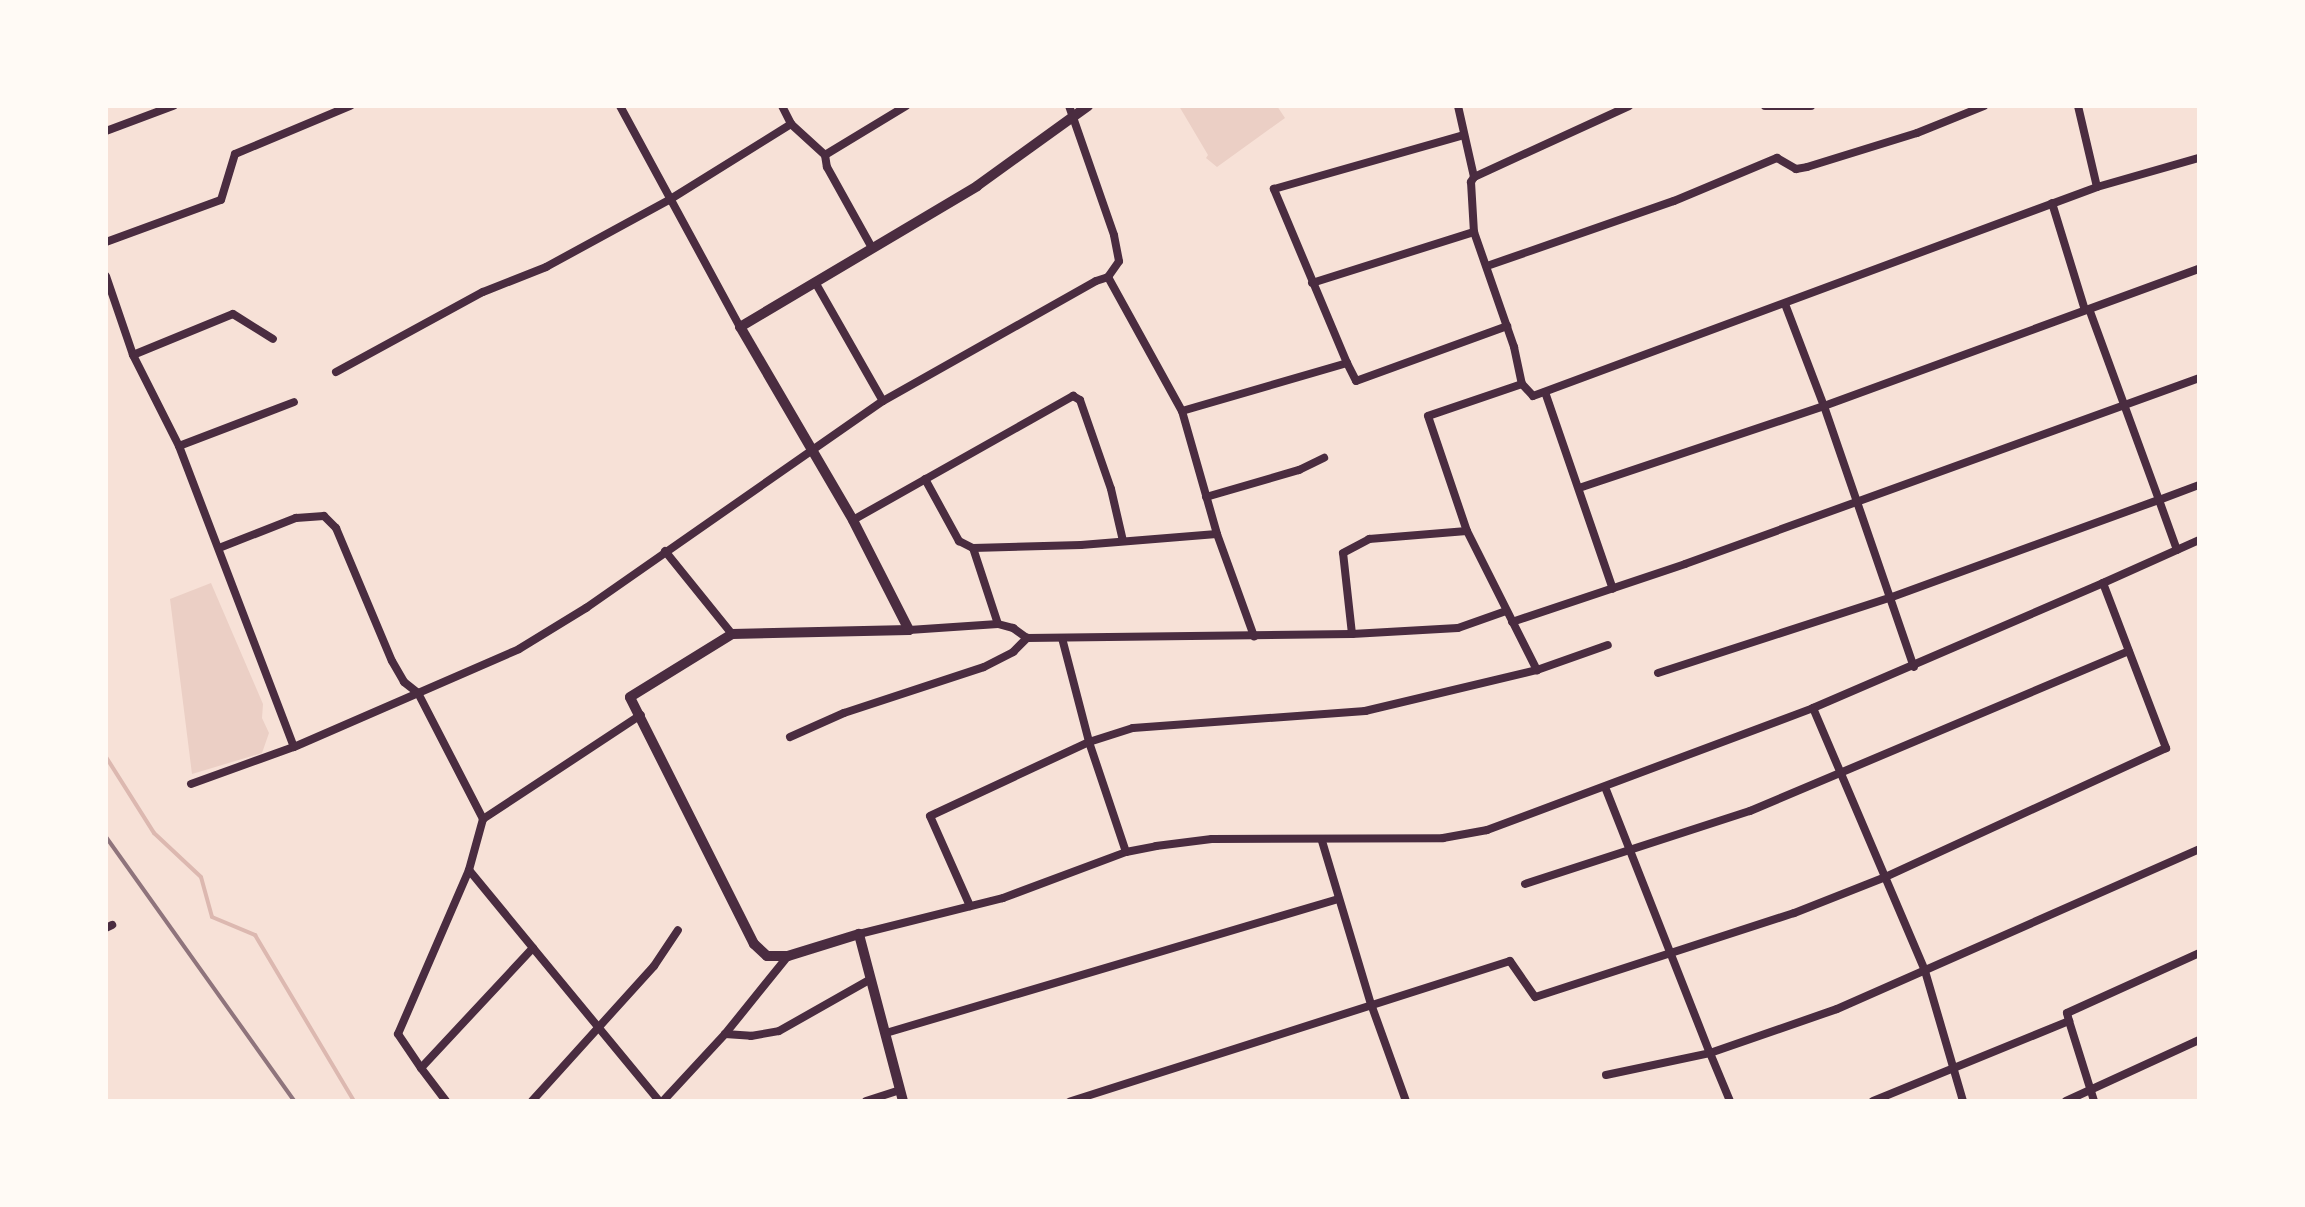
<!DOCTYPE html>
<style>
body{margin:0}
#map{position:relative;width:2305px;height:1207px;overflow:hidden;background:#f7e1d7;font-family:Arial,sans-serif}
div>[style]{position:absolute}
.green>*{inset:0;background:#ebcfc5}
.stream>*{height:4px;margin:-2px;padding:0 2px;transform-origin:2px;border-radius:2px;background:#dcb8b0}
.minor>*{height:8px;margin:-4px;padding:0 4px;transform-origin:4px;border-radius:4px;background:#4a2c40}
.tertiary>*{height:10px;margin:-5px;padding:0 5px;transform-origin:5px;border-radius:5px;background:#4a2c40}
.rail>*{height:4px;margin:-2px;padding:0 2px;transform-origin:2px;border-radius:2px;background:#8f747c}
span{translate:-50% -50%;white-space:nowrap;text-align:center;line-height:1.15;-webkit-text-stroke:8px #fffaf5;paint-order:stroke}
.frame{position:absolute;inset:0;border:108px solid #fffaf5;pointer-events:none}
</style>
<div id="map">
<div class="green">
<div style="clip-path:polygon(1179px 106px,1277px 106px,1285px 118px,1217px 167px,1206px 158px,1208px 155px)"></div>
<div style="clip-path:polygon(211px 583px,263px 704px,262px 718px,269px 733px,262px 753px,192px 774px,170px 599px)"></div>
</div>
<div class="stream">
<div style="left:106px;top:757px;width:90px;rotate:57.7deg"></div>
<div style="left:154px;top:833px;width:64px;rotate:43.1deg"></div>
<div style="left:201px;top:877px;width:41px;rotate:74.6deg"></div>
<div style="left:212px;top:917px;width:47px;rotate:22.7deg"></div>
<div style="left:255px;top:935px;width:193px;rotate:59.2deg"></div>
</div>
<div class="minor">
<div style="left:620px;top:106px;width:251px;rotate:61.5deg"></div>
<div style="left:782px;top:106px;width:20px;rotate:63deg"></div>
<div style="left:791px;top:124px;width:46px;rotate:42.4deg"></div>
<div style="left:825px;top:155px;width:12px;rotate:81deg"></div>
<div style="left:827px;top:167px;width:93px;rotate:60.9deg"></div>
<div style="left:1458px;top:106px;width:73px;rotate:77.3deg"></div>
<div style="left:1629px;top:106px;width:170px;rotate:155.4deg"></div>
<div style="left:1474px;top:177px;width:6px;rotate:121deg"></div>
<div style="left:1471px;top:182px;width:50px;rotate:86.6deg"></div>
<div style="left:1474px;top:232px;width:122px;rotate:70.8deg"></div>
<div style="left:1514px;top:347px;width:38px;rotate:78deg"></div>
<div style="left:1522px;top:384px;width:16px;rotate:47deg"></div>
<div style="left:1533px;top:396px;width:601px;rotate:-20.33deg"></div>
<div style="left:2097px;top:187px;width:106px;rotate:-15.9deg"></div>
<div style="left:1765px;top:106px;width:46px"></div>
<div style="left:2078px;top:106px;width:83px;rotate:76.8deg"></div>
<div style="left:106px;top:131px;width:72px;rotate:-20.5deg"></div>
<div style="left:825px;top:155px;width:95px;rotate:-31.2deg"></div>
<div style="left:2052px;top:203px;width:112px;rotate:72.9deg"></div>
<div style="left:106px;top:242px;width:122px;rotate:-20.1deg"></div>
<div style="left:221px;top:200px;width:48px;rotate:-73.1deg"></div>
<div style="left:235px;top:154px;width:125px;rotate:-22.7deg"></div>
<div style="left:1487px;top:266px;width:198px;rotate:-19.2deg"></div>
<div style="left:1674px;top:201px;width:112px;rotate:-22.7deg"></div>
<div style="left:1777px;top:158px;width:22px;rotate:30deg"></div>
<div style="left:1796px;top:169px;width:11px;rotate:-10deg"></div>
<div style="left:1807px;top:167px;width:115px;rotate:-17.2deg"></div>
<div style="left:1917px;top:133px;width:72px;rotate:-21.9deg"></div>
<div style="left:106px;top:276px;width:83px;rotate:71.1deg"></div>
<div style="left:133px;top:355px;width:102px;rotate:63.2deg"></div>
<div style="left:179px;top:446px;width:322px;rotate:69.1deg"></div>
<div style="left:1108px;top:277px;width:153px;rotate:61.1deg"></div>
<div style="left:1182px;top:411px;width:172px;rotate:-16.2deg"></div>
<div style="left:1347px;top:363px;width:189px;rotate:-112.8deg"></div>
<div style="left:1274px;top:189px;width:197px;rotate:-15.9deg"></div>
<div style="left:815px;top:282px;width:137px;rotate:60.3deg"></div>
<div style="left:1312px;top:283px;width:170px;rotate:-17.5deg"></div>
<div style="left:1785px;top:304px;width:109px;rotate:69.1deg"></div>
<div style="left:1824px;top:406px;width:276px;rotate:71deg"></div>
<div style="left:133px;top:355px;width:108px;rotate:-22.3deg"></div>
<div style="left:233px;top:314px;width:47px;rotate:32deg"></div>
<div style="left:1347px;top:363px;width:20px;rotate:63deg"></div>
<div style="left:1356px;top:381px;width:161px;rotate:-20deg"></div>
<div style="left:336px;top:372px;width:167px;rotate:-28.6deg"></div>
<div style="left:483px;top:292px;width:68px;rotate:-21.6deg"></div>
<div style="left:546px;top:267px;width:140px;rotate:-28.6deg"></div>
<div style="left:669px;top:200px;width:144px;rotate:-31.9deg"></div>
<div style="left:1522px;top:384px;width:99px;rotate:161.2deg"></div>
<div style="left:1428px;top:416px;width:121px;rotate:71.3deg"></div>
<div style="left:1467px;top:531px;width:156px;rotate:63.3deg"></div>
<div style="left:1545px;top:392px;width:208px;rotate:71deg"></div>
<div style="left:1182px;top:411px;width:128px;rotate:74.1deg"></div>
<div style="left:1217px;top:534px;width:109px;rotate:70.1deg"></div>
<div style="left:179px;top:446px;width:123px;rotate:-20.9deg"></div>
<div style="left:925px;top:479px;width:71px;rotate:61.3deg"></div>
<div style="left:959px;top:541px;width:16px;rotate:27deg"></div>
<div style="left:1579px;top:488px;width:258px;rotate:-18.5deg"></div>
<div style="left:1824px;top:406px;width:399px;rotate:-20.1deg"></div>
<div style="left:1206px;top:497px;width:97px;rotate:-16.2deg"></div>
<div style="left:1299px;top:470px;width:28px;rotate:-26deg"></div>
<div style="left:853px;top:520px;width:253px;rotate:-29.4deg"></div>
<div style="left:1073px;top:396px;width:8px;rotate:30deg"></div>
<div style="left:1080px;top:400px;width:94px;rotate:70.8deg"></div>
<div style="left:1111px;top:489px;width:53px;rotate:77deg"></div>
<div style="left:219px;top:548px;width:83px;rotate:-21.3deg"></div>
<div style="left:296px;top:518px;width:28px;rotate:-4deg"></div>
<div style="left:324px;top:516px;width:17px;rotate:45deg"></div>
<div style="left:336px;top:528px;width:144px;rotate:67.2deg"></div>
<div style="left:392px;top:661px;width:24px;rotate:60deg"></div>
<div style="left:404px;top:682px;width:18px;rotate:38deg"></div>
<div style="left:418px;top:693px;width:142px;rotate:62.7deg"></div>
<div style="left:483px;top:819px;width:53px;rotate:105.4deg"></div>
<div style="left:469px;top:870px;width:101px;rotate:50.6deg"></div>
<div style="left:2177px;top:550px;width:53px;rotate:-109.8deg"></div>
<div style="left:2159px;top:500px;width:43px;rotate:-20.6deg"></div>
<div style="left:665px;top:551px;width:107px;rotate:51.1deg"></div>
<div style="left:2103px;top:583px;width:105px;rotate:-24.1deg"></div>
<div style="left:1512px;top:622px;width:182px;rotate:-18.5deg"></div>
<div style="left:1685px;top:564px;width:547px;rotate:-19.89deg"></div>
<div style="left:998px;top:624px;width:80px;rotate:-108.2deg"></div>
<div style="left:973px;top:548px;width:108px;rotate:-1.6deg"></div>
<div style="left:1081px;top:545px;width:136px;rotate:-4.6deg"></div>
<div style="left:909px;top:630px;width:89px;rotate:-3.9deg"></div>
<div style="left:998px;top:624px;width:16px;rotate:15deg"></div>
<div style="left:1013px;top:628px;width:17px;rotate:36deg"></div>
<div style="left:1027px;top:638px;width:325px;rotate:-0.7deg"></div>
<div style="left:1352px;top:634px;width:106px;rotate:-3.2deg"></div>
<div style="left:1458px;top:628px;width:51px;rotate:-19.5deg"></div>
<div style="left:1352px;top:634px;width:81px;rotate:-96.3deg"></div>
<div style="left:1343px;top:553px;width:30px;rotate:-28deg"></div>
<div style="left:1369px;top:539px;width:98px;rotate:-4.7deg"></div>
<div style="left:1062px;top:638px;width:107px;rotate:75.4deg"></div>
<div style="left:1089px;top:742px;width:116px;rotate:71.4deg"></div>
<div style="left:1658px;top:673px;width:246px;rotate:-18deg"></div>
<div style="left:1892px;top:597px;width:284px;rotate:-20deg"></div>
<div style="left:2159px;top:500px;width:203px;rotate:-110.1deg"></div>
<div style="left:1813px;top:708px;width:286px;rotate:66.9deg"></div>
<div style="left:1925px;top:971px;width:135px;rotate:73.7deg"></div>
<div style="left:790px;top:737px;width:59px;rotate:-24deg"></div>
<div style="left:844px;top:713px;width:147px;rotate:-18.2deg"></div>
<div style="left:984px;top:667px;width:33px;rotate:-27deg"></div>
<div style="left:1013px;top:652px;width:20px;rotate:-45deg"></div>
<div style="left:191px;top:784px;width:109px;rotate:-19.8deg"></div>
<div style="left:294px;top:747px;width:245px;rotate:-23.5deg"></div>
<div style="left:519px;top:649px;width:79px;rotate:-31.5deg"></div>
<div style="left:586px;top:608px;width:362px;rotate:-34.9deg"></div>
<div style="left:883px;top:401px;width:244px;rotate:-29.4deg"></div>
<div style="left:1096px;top:281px;width:13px;rotate:-18deg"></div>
<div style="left:1108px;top:277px;width:19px;rotate:-55deg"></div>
<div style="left:1119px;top:261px;width:26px;rotate:-101deg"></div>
<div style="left:1114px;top:235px;width:137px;rotate:-109.2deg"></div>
<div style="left:1605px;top:787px;width:286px;rotate:68.5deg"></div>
<div style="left:1710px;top:1053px;width:134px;rotate:-19.1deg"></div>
<div style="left:1837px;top:1009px;width:396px;rotate:-23.8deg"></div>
<div style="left:483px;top:819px;width:189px;rotate:-33.4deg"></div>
<div style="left:1322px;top:841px;width:170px;rotate:73.3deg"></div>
<div style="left:1371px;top:1004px;width:103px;rotate:70.2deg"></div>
<div style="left:1525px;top:884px;width:237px;rotate:-18deg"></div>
<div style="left:1750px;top:811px;width:411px;rotate:-22.9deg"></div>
<div style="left:970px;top:906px;width:98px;rotate:-114deg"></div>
<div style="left:930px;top:816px;width:175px;rotate:-25deg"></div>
<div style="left:1089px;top:742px;width:46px;rotate:-17.7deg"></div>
<div style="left:1133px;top:728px;width:233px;rotate:-4.2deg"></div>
<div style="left:1365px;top:711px;width:177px;rotate:-13.4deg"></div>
<div style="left:1537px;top:670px;width:75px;rotate:-19.4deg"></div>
<div style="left:106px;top:928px;width:7px;rotate:-27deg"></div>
<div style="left:859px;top:934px;width:148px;rotate:-14deg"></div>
<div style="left:1003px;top:898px;width:131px;rotate:-20.5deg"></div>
<div style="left:1126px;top:852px;width:31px;rotate:-11deg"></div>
<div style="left:1156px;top:846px;width:56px;rotate:-7.1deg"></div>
<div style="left:1212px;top:839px;width:231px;rotate:-0.2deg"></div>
<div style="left:1443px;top:838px;width:45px;rotate:-10.3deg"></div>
<div style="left:1487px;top:830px;width:348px;rotate:-20.5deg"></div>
<div style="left:1813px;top:708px;width:316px;rotate:-23.3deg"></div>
<div style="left:2103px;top:583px;width:177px;rotate:69.1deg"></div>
<div style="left:2166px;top:748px;width:311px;rotate:155.3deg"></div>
<div style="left:1883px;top:878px;width:96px;rotate:158.5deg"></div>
<div style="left:1794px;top:913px;width:272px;rotate:162deg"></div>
<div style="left:1535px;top:997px;width:44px;rotate:-124.8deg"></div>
<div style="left:1510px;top:961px;width:462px;rotate:162.3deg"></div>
<div style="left:788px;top:956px;width:100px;rotate:128.9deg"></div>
<div style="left:725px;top:1034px;width:26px;rotate:4deg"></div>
<div style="left:751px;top:1036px;width:28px;rotate:-10deg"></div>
<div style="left:779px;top:1031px;width:103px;rotate:-29.5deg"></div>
<div style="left:2069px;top:1021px;width:84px;rotate:72.6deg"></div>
<div style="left:886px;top:1033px;width:470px;rotate:-16.5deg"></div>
<div style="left:421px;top:1068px;width:41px;rotate:-124.1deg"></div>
<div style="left:398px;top:1034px;width:179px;rotate:-66.6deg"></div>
<div style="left:1606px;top:1075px;width:106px;rotate:-11.9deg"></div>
<div style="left:1710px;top:1053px;width:52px;rotate:67.4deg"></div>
<div style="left:446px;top:1101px;width:41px;rotate:-127.1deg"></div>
<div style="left:421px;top:1068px;width:164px;rotate:-47deg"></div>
<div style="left:533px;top:948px;width:198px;rotate:50.5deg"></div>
<div style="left:532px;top:1101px;width:182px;rotate:-47.9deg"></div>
<div style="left:654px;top:966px;width:43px;rotate:-56.3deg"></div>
<div style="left:663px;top:1101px;width:91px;rotate:-47.2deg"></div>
<div style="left:866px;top:1101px;width:35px;rotate:-18deg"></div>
<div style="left:1873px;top:1101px;width:212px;rotate:-22.2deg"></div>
<div style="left:2069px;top:1021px;width:8px;rotate:-104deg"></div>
<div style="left:2067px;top:1013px;width:145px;rotate:-24.4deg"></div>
<div style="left:2066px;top:1101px;width:146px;rotate:-24.6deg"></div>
</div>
<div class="tertiary">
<div style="left:903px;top:1101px;width:173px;rotate:-104.8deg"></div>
<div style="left:859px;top:934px;width:74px;rotate:162.8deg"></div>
<div style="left:788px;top:956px;width:21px;rotate:180deg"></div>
<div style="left:767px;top:956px;width:18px;rotate:-137deg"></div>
<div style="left:754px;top:944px;width:276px;rotate:-116.7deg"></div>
<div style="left:630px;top:697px;width:120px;rotate:-31.7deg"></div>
<div style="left:732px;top:634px;width:177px;rotate:-1.3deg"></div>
<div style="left:909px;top:630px;width:123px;rotate:-117deg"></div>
<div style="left:853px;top:520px;width:224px;rotate:-120.3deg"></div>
<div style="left:740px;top:327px;width:276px;rotate:-30.7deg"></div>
<div style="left:977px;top:186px;width:137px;rotate:-35.8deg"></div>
</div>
<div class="rail">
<div style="left:106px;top:837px;width:324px;rotate:54.5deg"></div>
</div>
<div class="frame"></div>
</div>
